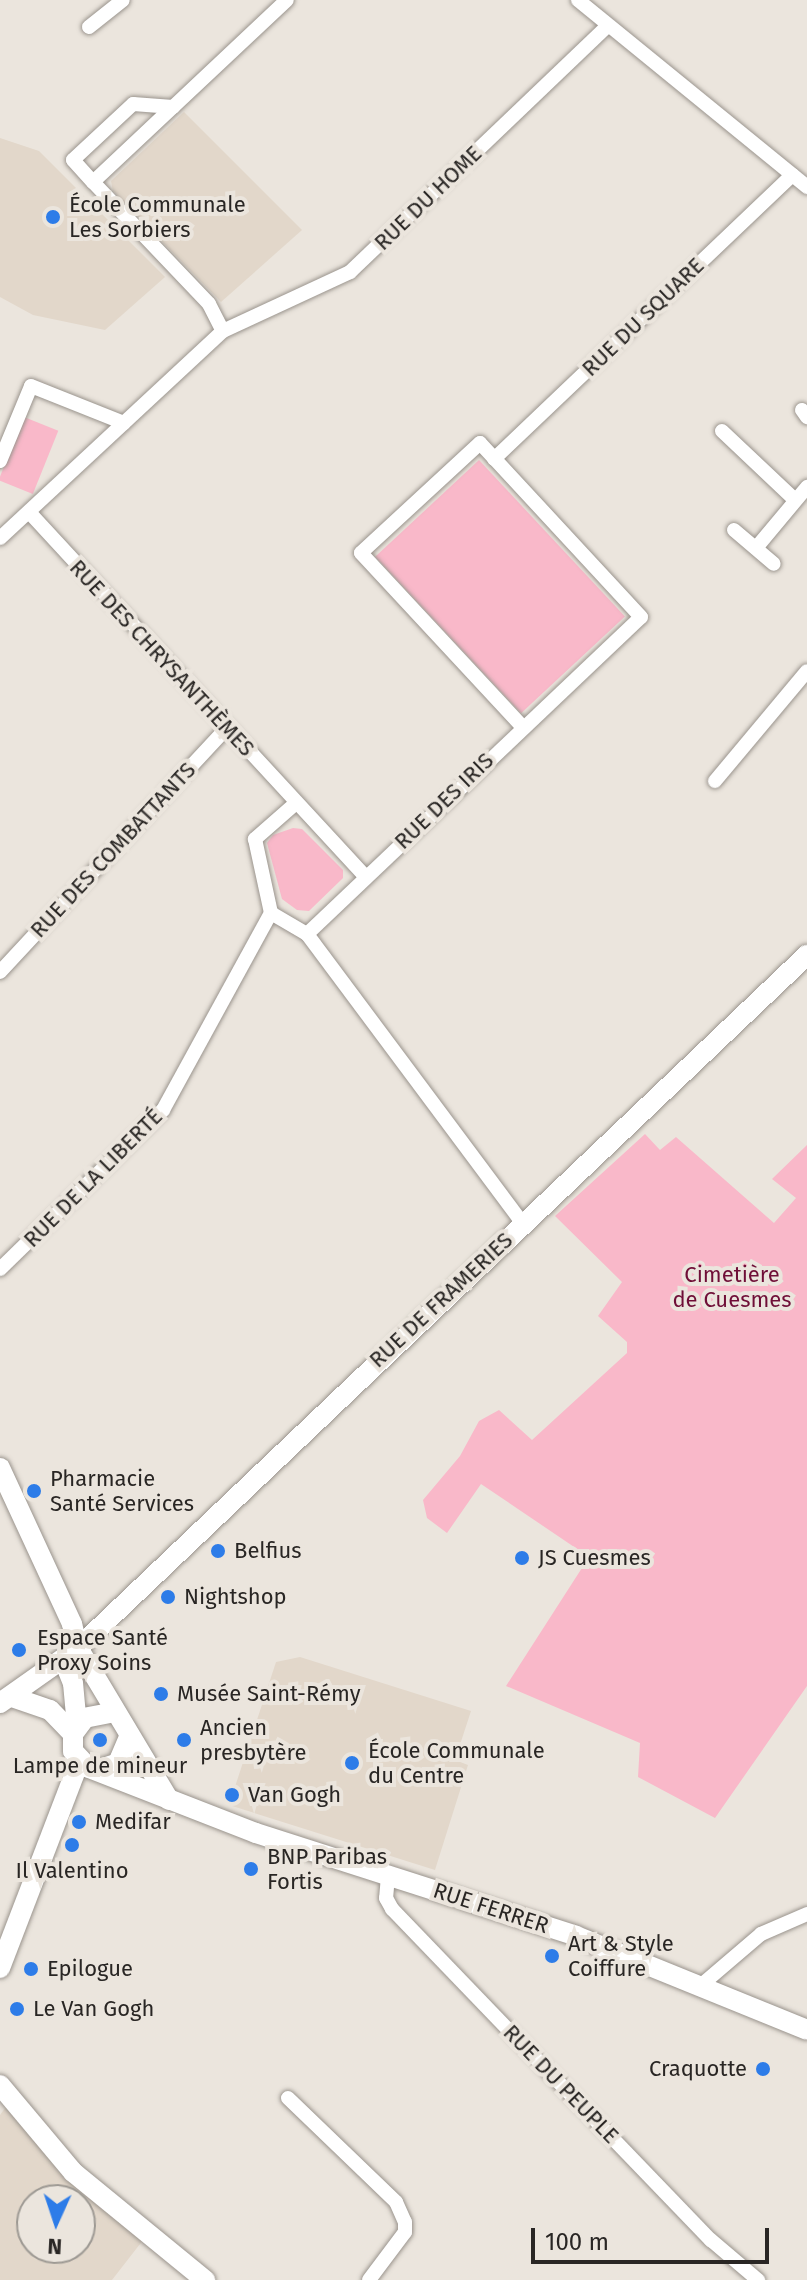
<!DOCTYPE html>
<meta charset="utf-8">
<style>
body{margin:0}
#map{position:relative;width:807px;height:2280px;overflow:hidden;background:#ebe5dd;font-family:"Fira Sans",sans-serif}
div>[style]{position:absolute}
.built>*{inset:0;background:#e2d7ca}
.green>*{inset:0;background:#f9b8c9;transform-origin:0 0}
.roads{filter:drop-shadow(0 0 2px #9a948d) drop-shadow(0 0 2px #9a948d)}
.street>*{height:14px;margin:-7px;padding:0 7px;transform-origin:7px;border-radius:7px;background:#fff}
.secondary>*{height:20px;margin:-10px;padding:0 10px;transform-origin:10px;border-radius:10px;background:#fff}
.dots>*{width:22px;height:22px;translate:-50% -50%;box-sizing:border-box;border:4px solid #ebe5dd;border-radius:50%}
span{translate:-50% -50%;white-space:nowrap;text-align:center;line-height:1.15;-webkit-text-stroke:8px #ebe5dd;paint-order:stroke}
.street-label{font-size:22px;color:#292624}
.poi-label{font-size:22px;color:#292624}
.left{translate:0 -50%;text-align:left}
.right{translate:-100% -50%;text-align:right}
.park-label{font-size:22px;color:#6f0e37}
.north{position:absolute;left:16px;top:2184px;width:80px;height:80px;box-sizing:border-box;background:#ebe5dd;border:2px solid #9d9993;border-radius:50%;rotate:183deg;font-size:22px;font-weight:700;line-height:32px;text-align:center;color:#292624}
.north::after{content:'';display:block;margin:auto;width:28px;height:36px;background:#2d7ce8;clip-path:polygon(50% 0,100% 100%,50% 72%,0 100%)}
.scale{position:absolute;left:531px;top:2228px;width:238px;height:36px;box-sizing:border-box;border:4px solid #292624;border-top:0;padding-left:10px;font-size:24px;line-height:28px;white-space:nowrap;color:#292624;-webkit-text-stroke:6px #ebe5dd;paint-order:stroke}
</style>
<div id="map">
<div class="built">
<div style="clip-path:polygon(184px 112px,302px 230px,221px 302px,113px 191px,111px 181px)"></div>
<div style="clip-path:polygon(0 138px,39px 151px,165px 277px,105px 330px,33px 315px,0 297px)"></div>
<div style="clip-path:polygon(300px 1657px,471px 1711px,455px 1760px,468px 1765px,435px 1870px,229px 1805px,276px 1662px)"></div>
<div style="clip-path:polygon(evenodd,11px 2100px,147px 2235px,112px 2280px,0 2280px,0 2115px,11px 2100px,32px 2200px,80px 2200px,80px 2248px,32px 2248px,32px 2200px)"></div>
</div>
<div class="green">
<div style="left:24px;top:417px;width:37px;height:68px;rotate:22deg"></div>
<div style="left:479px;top:460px;width:214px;height:142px;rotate:47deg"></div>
<div style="clip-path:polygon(293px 828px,302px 829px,343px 870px,343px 878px,309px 911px,297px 910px,282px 899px,267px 843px,273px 835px)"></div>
<div style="clip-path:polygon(645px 1134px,660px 1150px,676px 1137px,774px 1223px,796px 1198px,772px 1179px,807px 1145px,807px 1686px,715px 1818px,638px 1777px,640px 1743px,506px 1686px,589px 1557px,481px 1484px,447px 1533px,427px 1518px,423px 1500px,460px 1456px,479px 1421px,499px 1410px,532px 1440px,627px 1353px,627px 1342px,598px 1316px,622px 1282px,555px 1216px)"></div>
</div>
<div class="roads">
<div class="street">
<div style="left:578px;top:0;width:296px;rotate:39.2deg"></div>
<div style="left:89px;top:27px;width:43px;rotate:-38.5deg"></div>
<div style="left:173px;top:107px;width:40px;rotate:-175.7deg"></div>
<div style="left:133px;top:104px;width:82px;rotate:137deg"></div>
<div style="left:73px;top:160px;width:30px;rotate:48deg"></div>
<div style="left:93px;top:182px;width:110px;rotate:-43.2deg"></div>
<div style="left:173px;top:107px;width:156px;rotate:-43.2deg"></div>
<div style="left:93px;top:182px;width:168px;rotate:46.4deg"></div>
<div style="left:209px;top:304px;width:30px;rotate:63deg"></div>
<div style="left:802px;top:410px;width:9px;rotate:54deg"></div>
<div style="left:722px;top:431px;width:100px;rotate:43.4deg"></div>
<div style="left:494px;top:459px;width:412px;rotate:-43.6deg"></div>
<div style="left:0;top:461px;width:81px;rotate:-67.5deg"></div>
<div style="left:31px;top:386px;width:100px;rotate:21.7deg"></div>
<div style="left:29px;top:512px;width:497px;rotate:47.3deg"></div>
<div style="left:734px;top:530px;width:52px;rotate:40.4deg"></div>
<div style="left:0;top:538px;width:304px;rotate:-42.9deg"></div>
<div style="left:223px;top:331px;width:140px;rotate:-24.9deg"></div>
<div style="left:350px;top:272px;width:356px;rotate:-43.7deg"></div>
<div style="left:756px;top:548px;width:80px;rotate:-50.1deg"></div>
<div style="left:715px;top:781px;width:143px;rotate:-50.1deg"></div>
<div style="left:296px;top:803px;width:55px;rotate:138.7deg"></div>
<div style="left:255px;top:839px;width:76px;rotate:77.8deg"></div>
<div style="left:271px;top:913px;width:42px;rotate:30.3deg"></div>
<div style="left:307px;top:934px;width:362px;rotate:53.3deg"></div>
<div style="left:307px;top:934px;width:460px;rotate:-43.5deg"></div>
<div style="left:641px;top:617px;width:237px;rotate:-132.8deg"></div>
<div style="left:480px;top:443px;width:162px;rotate:137.3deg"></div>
<div style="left:361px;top:553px;width:236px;rotate:47.1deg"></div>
<div style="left:0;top:972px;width:333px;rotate:-47.1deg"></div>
<div style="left:0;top:1269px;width:228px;rotate:-44.3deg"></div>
<div style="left:163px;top:1110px;width:225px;rotate:-61.3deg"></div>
<div style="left:388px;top:1876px;width:22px;rotate:95deg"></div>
<div style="left:386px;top:1898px;width:13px;rotate:61deg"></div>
<div style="left:392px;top:1909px;width:460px;rotate:46.1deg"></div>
<div style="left:711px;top:2240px;width:62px;rotate:40.4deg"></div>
<div style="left:699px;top:1987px;width:82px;rotate:-40.5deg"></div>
<div style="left:761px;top:1934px;width:50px;rotate:-23.5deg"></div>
<div style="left:288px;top:2098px;width:150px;rotate:43.9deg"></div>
<div style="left:396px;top:2202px;width:22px;rotate:66deg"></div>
<div style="left:405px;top:2222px;width:10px;rotate:90deg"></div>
<div style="left:405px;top:2232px;width:60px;rotate:126.9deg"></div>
</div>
<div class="secondary">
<div style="left:0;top:1468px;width:172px;rotate:65.2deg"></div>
<div style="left:72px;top:1624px;width:25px;rotate:76deg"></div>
<div style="left:78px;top:1648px;width:177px;rotate:59.1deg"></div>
<div style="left:64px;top:1661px;width:24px;rotate:68deg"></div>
<div style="left:73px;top:1683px;width:43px;rotate:84.7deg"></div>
<div style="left:12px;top:1697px;width:40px;rotate:18.9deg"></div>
<div style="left:50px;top:1710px;width:33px;rotate:46deg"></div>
<div style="left:0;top:1703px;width:95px;rotate:-35.2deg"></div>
<div style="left:78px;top:1648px;width:1006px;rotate:-43.55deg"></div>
<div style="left:115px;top:1712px;width:31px;rotate:169deg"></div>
<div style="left:85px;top:1718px;width:20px;rotate:127deg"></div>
<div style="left:73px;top:1734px;width:17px;rotate:90deg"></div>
<div style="left:73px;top:1751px;width:23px;rotate:47deg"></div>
<div style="left:89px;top:1768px;width:179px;rotate:21.3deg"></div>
<div style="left:256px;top:1833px;width:336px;rotate:17.8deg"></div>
<div style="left:576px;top:1936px;width:249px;rotate:22.1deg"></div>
<div style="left:97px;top:1770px;width:22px;rotate:-18deg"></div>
<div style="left:118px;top:1763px;width:30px;rotate:-67deg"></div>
<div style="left:0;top:1968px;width:223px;rotate:-69deg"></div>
<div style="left:0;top:2085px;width:114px;rotate:50deg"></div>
<div style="left:73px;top:2172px;width:171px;rotate:39.3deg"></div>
</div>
</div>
<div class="dots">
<div style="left:53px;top:217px;background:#2d7ce8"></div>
<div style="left:34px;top:1491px;background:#2d7ce8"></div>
<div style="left:218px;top:1551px;background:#2d7ce8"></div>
<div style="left:522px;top:1558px;background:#2d7ce8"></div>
<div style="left:168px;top:1597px;background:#2d7ce8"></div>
<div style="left:19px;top:1650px;background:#2d7ce8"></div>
<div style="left:161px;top:1694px;background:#2d7ce8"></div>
<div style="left:100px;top:1740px;background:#2d7ce8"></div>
<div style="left:184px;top:1740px;background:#2d7ce8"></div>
<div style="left:352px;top:1763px;background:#2d7ce8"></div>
<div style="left:232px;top:1795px;background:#2d7ce8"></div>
<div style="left:79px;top:1822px;background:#2d7ce8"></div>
<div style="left:72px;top:1845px;background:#2d7ce8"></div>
<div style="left:251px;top:1869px;background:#2d7ce8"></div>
<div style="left:552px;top:1956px;background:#2d7ce8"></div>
<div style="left:31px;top:1969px;background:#2d7ce8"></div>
<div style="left:17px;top:2009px;background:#2d7ce8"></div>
<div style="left:763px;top:2069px;background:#2d7ce8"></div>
</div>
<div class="street-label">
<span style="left:428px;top:198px;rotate:-44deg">RUE DU HOME</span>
<span style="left:643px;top:317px;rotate:-44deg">RUE DU SQUARE</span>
<span style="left:162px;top:658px;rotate:47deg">RUE DES CHRYSANTHÈMES</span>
<span style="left:444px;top:801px;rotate:-44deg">RUE DES IRIS</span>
<span style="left:113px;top:850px;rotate:-47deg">RUE DES COMBATTANTS</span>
<span style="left:93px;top:1178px;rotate:-45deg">RUE DE LA LIBERTÉ</span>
<span style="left:441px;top:1300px;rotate:-43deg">RUE DE FRAMERIES</span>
<span style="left:491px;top:1908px;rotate:18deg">RUE FERRER</span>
<span style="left:561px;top:2084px;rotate:46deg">RUE DU PEUPLE</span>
</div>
<div class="poi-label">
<span class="left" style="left:69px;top:217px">École Communale<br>Les Sorbiers</span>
<span class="left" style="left:50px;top:1491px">Pharmacie<br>Santé Services</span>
<span class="left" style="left:234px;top:1551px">Belfius</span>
<span class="left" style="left:538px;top:1558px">JS Cuesmes</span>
<span class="left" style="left:184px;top:1597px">Nightshop</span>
<span class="left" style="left:37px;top:1650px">Espace Santé<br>Proxy Soins</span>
<span class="left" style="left:177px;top:1694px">Musée Saint-Rémy</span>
<span class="left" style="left:200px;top:1740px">Ancien<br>presbytère</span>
<span class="left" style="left:368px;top:1763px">École Communale<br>du Centre</span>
<span style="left:100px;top:1766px">Lampe de mineur</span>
<span class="left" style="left:248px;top:1795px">Van Gogh</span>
<span class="left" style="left:95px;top:1822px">Medifar</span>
<span class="left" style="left:267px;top:1869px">BNP Paribas<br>Fortis</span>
<span style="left:72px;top:1871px">Il Valentino</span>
<span class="left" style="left:568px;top:1956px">Art &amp; Style<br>Coiffure</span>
<span class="left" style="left:47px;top:1969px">Epilogue</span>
<span class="left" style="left:33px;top:2009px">Le Van Gogh</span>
<span class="right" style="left:747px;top:2069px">Craquotte</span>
</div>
<div class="park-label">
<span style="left:732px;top:1287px">Cimetière<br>de Cuesmes</span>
</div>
<div class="north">N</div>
<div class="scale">100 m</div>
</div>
